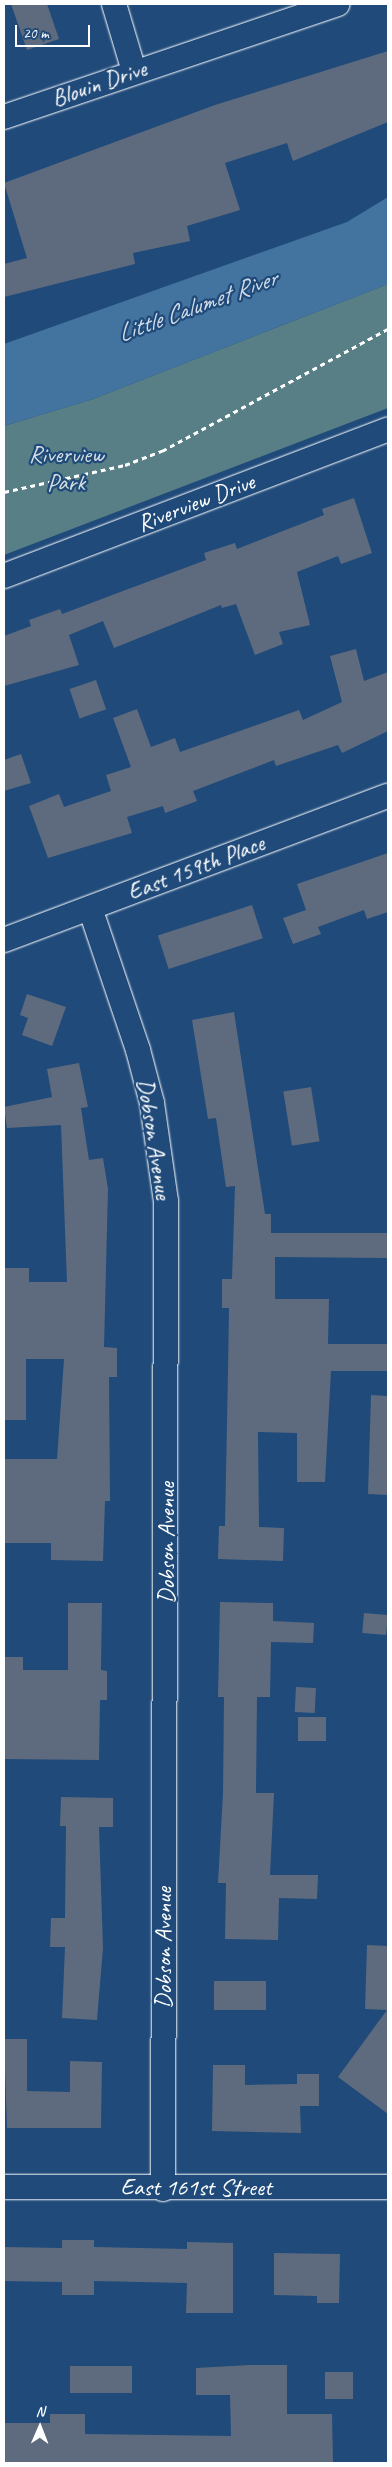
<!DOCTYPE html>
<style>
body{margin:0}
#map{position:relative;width:392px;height:2467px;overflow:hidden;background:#1f4a7a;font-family:Caveat,sans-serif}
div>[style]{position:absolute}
.green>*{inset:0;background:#587f86}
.water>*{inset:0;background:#4374a0}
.building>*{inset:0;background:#5e6b7e;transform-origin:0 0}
.path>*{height:3px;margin-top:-1.5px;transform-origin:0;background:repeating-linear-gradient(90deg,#fff 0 5px,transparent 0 9px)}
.roads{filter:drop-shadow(0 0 1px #fff) drop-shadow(0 0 1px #fff)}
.street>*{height:24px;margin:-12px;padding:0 12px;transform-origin:12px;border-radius:12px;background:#1f4a7a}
span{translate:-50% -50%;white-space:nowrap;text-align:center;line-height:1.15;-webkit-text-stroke:4.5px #1f4a7a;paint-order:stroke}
.street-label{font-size:24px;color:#fff}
.park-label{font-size:24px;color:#d5dfe1}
.water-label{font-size:25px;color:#d0dce7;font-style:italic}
.frame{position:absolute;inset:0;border:5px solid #fff;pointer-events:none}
.north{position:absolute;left:15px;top:2402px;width:50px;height:50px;-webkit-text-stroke:4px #1f4a7a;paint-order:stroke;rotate:1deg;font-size:14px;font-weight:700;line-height:20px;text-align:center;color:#fff}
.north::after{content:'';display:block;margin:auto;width:18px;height:22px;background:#fff;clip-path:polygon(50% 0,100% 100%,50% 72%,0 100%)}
.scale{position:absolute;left:15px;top:25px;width:75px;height:22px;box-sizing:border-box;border:2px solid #fff;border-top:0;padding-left:6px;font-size:15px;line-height:18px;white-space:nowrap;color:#fff;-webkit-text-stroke:4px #1f4a7a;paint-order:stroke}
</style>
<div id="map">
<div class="green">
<div style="clip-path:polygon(388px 284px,388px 408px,4px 555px,4px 426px,93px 399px)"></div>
</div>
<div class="water">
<div style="clip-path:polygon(388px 197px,388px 284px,93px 399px,4px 426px,4px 344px,347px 222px)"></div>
</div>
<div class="building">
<div style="clip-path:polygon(11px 4px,47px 4px,59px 39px,27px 50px)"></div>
<div style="clip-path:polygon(388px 51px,388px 122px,293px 161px,287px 143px,225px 163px,240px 210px,187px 226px,190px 241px,133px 253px,135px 264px,4px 297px,4px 264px,27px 258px,4px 183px,215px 105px)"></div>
<div style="clip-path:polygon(354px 498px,372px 553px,341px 564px,338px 556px,297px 572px,310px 625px,279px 632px,283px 644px,255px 655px,236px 604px,222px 608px,221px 605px,114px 648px,103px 621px,69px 635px,79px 665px,4px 686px,4px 636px,31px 626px,29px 620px,60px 609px,62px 614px,123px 591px,206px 560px,204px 553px,235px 543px,237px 549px,324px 515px,322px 509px)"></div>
<div style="clip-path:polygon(356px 649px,364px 681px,388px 672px,388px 731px,342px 753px,338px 745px,276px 766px,274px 760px,193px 791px,197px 801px,165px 813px,163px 806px,127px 817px,132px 833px,48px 858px,29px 806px,59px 794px,64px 807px,111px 791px,106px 775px,131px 767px,113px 718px,137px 709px,151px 747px,175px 738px,180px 752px,299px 710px,303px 720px,342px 702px,330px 656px)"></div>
<div style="left:96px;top:680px;width:31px;height:28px;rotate:71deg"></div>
<div style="clip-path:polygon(21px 754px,31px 783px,4px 791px,4px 760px)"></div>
<div style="clip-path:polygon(388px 853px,388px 912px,367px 919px,364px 910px,318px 927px,321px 934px,293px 944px,283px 918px,306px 910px,297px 884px)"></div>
<div style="left:252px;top:905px;width:35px;height:99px;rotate:72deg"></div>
<div style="clip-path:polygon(27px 994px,66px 1007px,52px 1046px,22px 1035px,28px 1018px,20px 1015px)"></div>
<div style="clip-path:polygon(234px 1012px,265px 1214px,271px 1214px,271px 1233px,388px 1233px,388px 1258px,275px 1257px,275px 1299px,329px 1299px,328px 1344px,388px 1344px,388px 1371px,331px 1371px,325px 1482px,297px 1482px,297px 1433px,258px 1432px,259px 1527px,284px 1528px,283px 1561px,218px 1559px,219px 1526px,225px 1526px,228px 1371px,229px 1308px,222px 1308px,222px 1279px,232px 1279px,235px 1186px,226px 1187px,216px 1118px,208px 1119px,192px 1020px)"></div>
<div style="clip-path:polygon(79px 1063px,88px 1107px,81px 1108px,89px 1160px,103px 1158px,108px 1189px,104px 1347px,117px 1348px,117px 1377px,109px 1377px,110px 1501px,105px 1501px,103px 1561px,51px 1560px,51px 1543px,4px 1543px,4px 1459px,57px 1459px,64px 1359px,26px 1359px,26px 1420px,4px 1420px,4px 1268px,29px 1268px,29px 1282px,67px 1282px,61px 1125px,7px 1128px,4px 1107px,52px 1097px,47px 1069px)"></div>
<div style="left:311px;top:1087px;width:55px;height:28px;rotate:81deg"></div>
<div style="clip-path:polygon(371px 1395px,388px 1396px,388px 1495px,368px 1494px)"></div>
<div style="clip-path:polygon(220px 1602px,273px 1603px,273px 1621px,314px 1623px,313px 1643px,271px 1642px,270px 1697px,257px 1697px,256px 1793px,274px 1793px,270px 1875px,318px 1875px,317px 1899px,279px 1898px,278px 1940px,225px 1939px,226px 1883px,218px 1883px,223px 1793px,224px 1697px,218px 1697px)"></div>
<div style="clip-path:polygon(68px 1603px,102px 1603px,101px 1670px,107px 1671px,107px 1700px,100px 1700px,99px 1760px,4px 1759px,4px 1657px,23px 1657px,23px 1670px,68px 1670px)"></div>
<div style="left:364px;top:1613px;width:24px;height:20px;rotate:5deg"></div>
<div style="left:296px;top:1687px;width:20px;height:25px;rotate:3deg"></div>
<div style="left:298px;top:1717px;width:28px;height:24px"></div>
<div style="clip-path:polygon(61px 1797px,113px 1798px,113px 1827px,99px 1827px,103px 1948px,97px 2020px,62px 2018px,65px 1947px,50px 1947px,51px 1918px,65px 1918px,66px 1826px,60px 1826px)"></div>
<div style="clip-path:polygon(367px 1945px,388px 1946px,388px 2114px,338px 2077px,387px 2010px,365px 2009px)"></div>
<div style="left:214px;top:1981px;width:52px;height:29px"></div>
<div style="clip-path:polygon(4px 2039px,27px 2039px,27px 2091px,70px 2092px,70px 2061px,102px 2062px,101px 2128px,7px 2128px)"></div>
<div style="clip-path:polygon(213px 2065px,245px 2065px,245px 2085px,297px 2084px,297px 2074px,319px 2074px,319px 2106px,300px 2106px,301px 2133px,212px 2131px)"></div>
<div style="clip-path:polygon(62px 2240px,94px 2240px,94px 2247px,187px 2249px,187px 2242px,233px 2243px,233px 2313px,186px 2313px,187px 2283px,94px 2281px,94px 2295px,62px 2295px,62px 2282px,4px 2281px,4px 2247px,62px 2248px)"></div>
<div style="clip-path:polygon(274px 2253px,340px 2254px,339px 2303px,317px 2303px,317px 2296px,274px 2295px)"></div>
<div style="clip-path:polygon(250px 2365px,287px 2365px,287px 2414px,332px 2414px,333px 2463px,4px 2463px,4px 2423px,50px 2423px,50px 2414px,85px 2414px,85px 2434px,231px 2436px,230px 2395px,196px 2395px,196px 2368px)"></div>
<div style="left:132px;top:2366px;width:27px;height:62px;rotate:90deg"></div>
<div style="left:325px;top:2372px;width:28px;height:27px"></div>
</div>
<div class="path">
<div style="left:4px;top:492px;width:124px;rotate:-12.6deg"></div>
<div style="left:125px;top:465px;width:40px;rotate:-21deg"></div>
<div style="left:162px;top:451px;width:257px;rotate:-28.4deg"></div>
</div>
<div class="roads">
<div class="street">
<div style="left:114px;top:4px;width:70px;rotate:73.4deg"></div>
<div style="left:4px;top:117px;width:352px;rotate:-18.7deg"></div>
<div style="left:4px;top:576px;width:411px;rotate:-20.9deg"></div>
<div style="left:90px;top:908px;width:150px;rotate:71.3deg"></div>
<div style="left:138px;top:1050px;width:55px;rotate:75.2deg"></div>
<div style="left:152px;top:1103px;width:99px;rotate:81.9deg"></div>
<div style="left:166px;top:1201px;width:988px;rotate:90.17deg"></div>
<div style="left:4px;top:940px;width:410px;rotate:-20.6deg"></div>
<div style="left:4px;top:2187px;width:384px"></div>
</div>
</div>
<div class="street-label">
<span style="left:99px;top:84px;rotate:-19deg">Blouin Drive</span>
<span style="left:196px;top:503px;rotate:-21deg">Riverview Drive</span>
<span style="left:196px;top:868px;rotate:-21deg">East 159th Place</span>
<span style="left:154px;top:1139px;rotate:81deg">Dobson Avenue</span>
<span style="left:167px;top:1543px;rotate:-90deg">Dobson Avenue</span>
<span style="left:164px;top:1948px;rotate:-90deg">Dobson Avenue</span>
<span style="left:196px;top:2188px">East 161st Street</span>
</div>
<div class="park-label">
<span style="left:66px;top:469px">Riverview<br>Park</span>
</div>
<div class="water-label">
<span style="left:197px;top:306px;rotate:-20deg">Little Calumet River</span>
</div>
<div class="frame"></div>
<div class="north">N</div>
<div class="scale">20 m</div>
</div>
